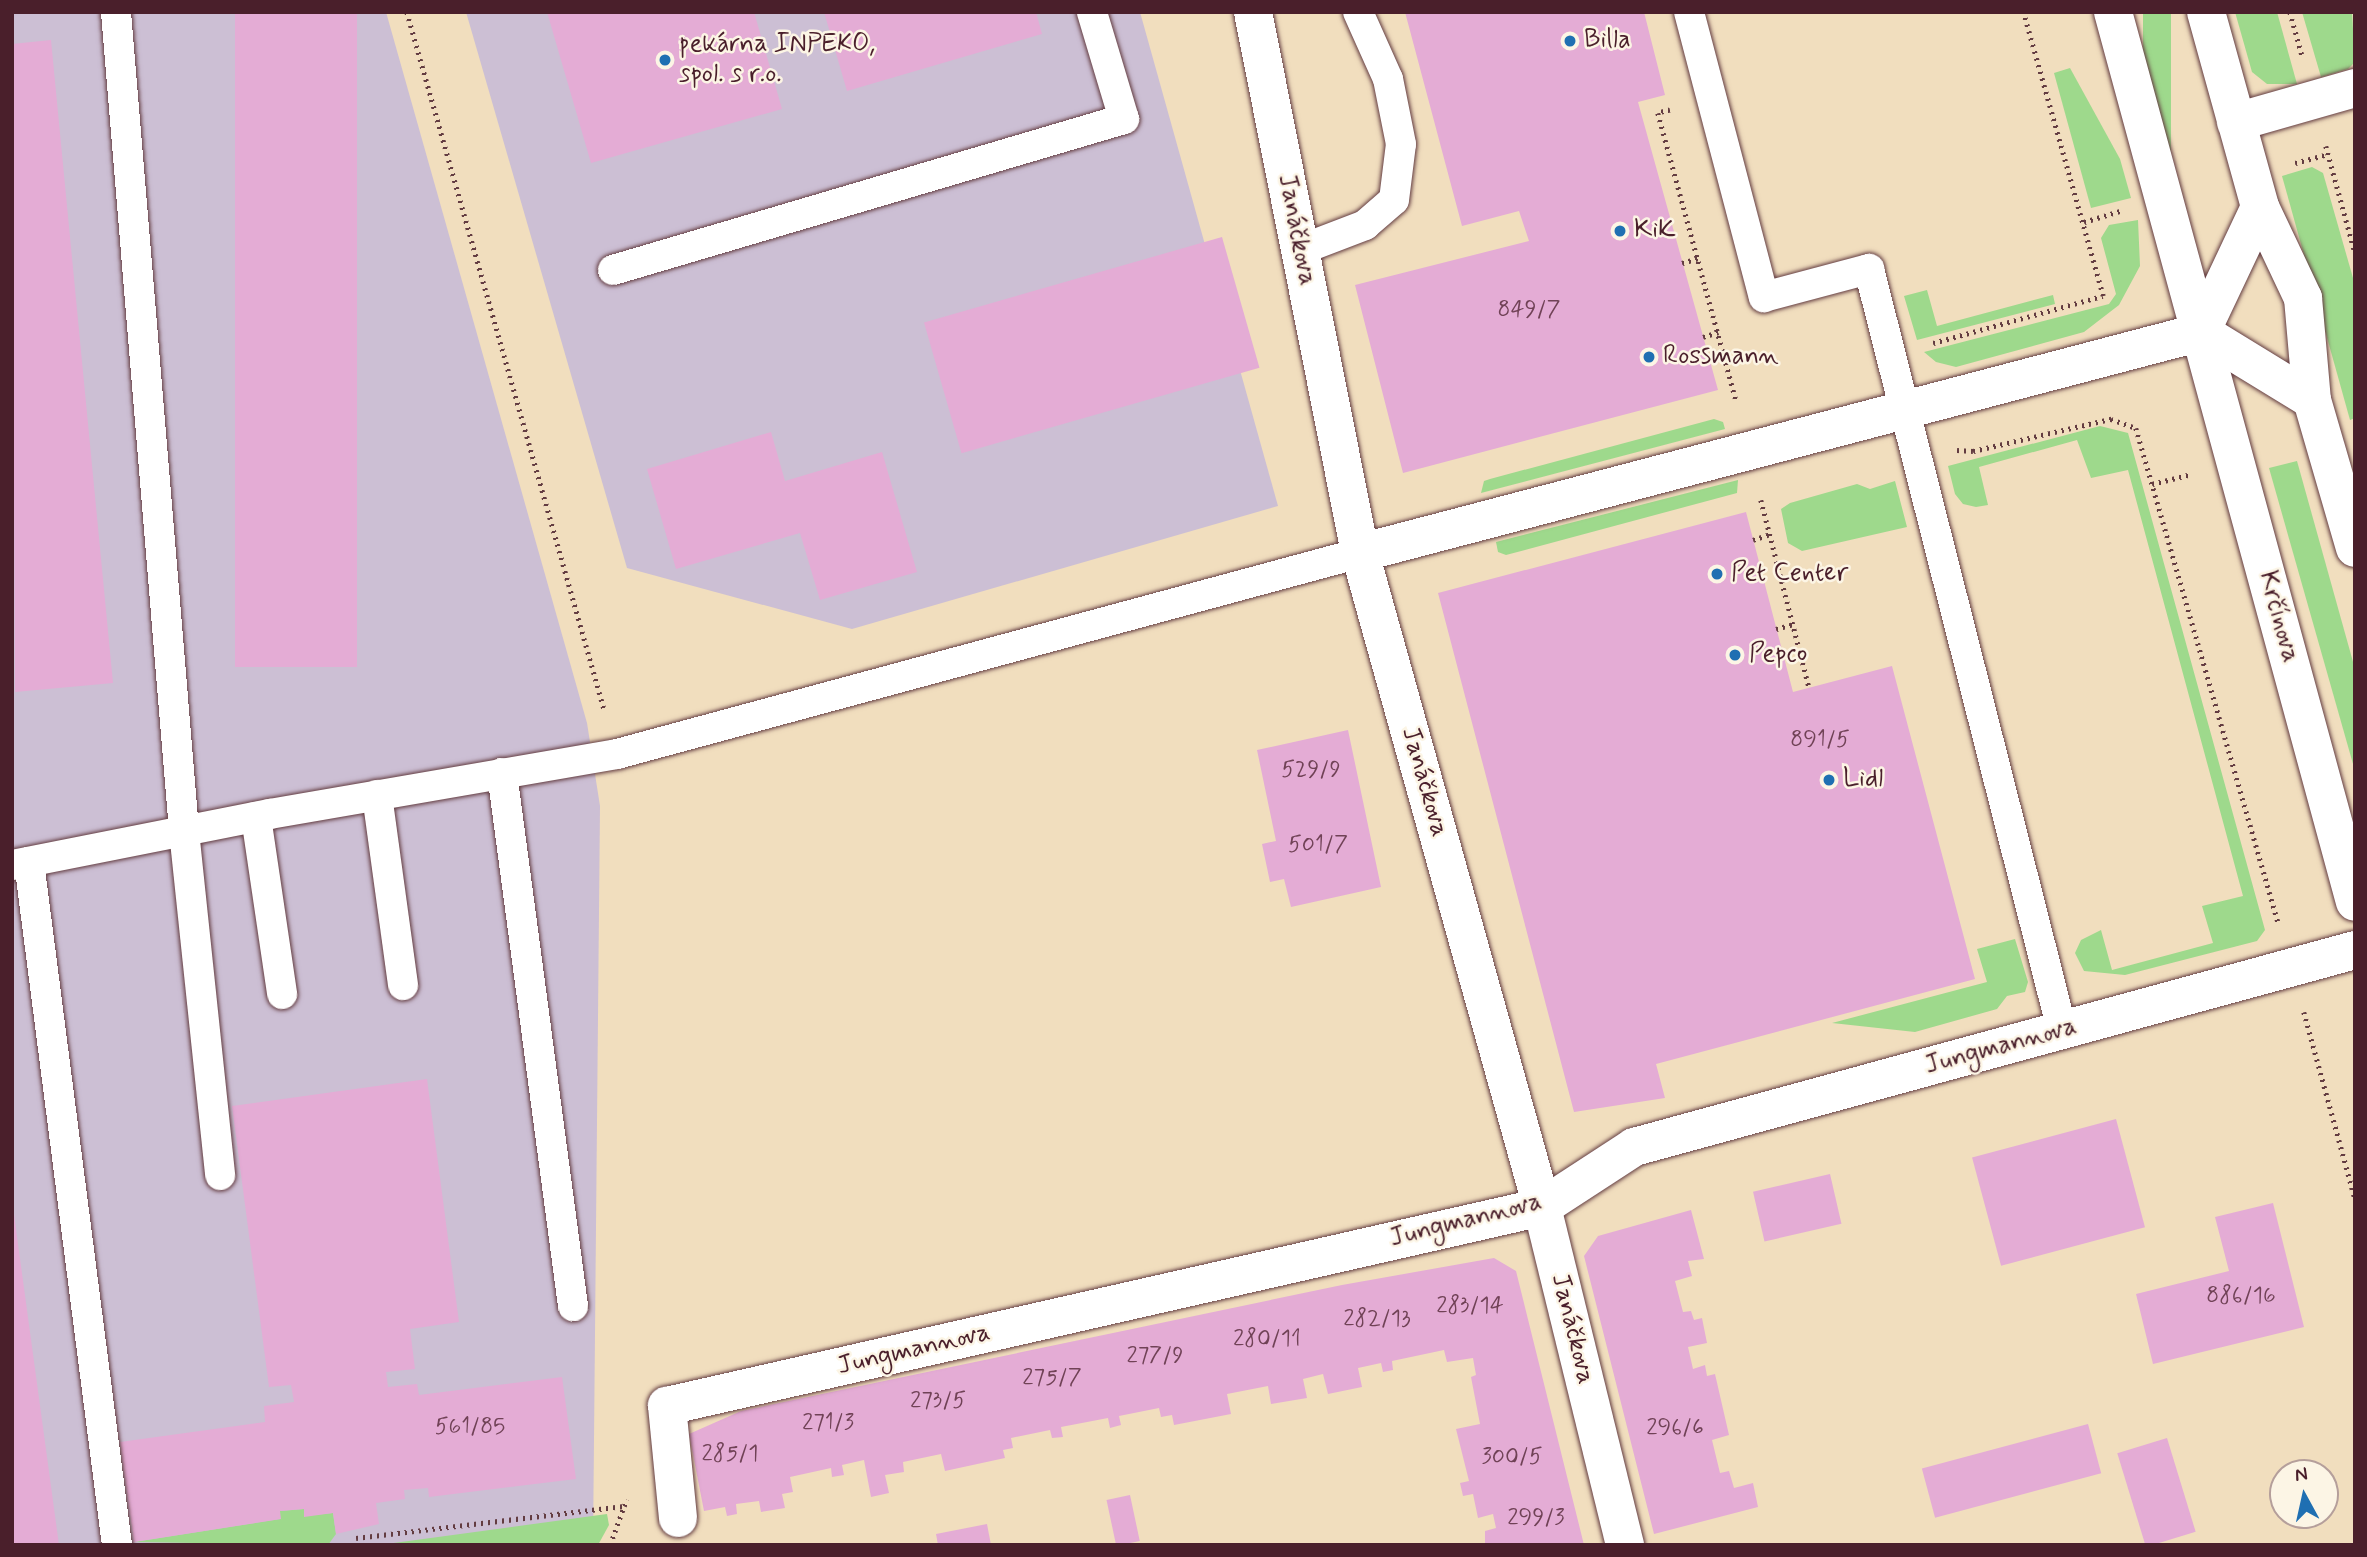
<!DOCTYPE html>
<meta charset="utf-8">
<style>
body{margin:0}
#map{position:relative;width:2367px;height:1557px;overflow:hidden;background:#f1debe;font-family:Mynerve,sans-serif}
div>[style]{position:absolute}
.industrial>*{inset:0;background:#ccbfd4}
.green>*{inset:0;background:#9ed98c;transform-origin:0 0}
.building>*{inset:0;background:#e4acd5;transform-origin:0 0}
.path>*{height:4.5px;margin-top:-2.25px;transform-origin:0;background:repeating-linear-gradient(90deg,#633c41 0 2px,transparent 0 7px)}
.roads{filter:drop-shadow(0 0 2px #633c41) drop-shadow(0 0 2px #633c41)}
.service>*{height:30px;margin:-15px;padding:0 15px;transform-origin:15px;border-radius:15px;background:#fff}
.minor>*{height:38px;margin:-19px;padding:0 19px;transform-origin:19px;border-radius:19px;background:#fff}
.tertiary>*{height:38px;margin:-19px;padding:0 19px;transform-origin:19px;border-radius:19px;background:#fff}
.dots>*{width:19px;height:19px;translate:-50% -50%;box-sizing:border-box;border:4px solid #fcf5e5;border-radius:50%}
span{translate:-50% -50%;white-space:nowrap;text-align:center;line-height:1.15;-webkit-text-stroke:5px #fcf5e5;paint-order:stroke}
.number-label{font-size:23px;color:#704256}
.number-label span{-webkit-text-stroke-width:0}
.poi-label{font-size:26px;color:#4a1f2b}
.left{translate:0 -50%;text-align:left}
.street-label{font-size:26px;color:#4a1f2b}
.frame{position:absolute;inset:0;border:14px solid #4a1f2b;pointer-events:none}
.north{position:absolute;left:2269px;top:1459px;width:70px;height:70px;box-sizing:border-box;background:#fcf5e5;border:2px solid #b59f9b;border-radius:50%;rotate:352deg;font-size:19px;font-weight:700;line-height:28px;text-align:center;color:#4a1f2b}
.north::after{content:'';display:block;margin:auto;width:24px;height:32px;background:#1f6fb2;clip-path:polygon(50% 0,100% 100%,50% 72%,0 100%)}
</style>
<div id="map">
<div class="industrial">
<div style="clip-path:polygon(12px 12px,386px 12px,587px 723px,600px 806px,593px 1545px,12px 1545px)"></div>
<div style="clip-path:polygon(466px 12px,1140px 12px,1278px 506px,852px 629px,627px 568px)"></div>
</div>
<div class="green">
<div style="left:2143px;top:12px;width:28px;height:174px"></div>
<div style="clip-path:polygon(2235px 12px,2277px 12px,2297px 84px,2267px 84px,2252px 72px)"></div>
<div style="clip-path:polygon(2302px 12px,2352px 12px,2355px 62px,2348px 69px,2321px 77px)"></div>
<div style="clip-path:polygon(2070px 68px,2120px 159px,2131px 198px,2091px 208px,2054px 73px)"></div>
<div style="clip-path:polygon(2312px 167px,2323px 173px,2355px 285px,2355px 418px,2350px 420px,2282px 176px)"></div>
<div style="clip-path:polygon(2138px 220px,2140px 266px,2119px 305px,2084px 332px,1956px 367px,1936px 362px,1924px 352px,2109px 304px,2116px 294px,2101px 238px,2109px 225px)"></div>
<div style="clip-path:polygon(1927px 290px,1937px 326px,2053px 295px,2055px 304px,1917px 340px,1904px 296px)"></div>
<div style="clip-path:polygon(1714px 419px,1723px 422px,1725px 429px,1481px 493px,1484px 481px,1490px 479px)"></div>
<div style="clip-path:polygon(2100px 426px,2128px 433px,2265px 930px,2257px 941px,2125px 975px,2084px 971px,2075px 953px,2081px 940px,2101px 930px,2112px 970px,2213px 943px,2202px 906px,2243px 896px,2128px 470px,2091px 478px,2077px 440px,1979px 467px,1988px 505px,1976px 507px,1963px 504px,1955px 494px,1948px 466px)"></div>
<div style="clip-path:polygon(2297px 461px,2355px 669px,2355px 771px,2269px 468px)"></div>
<div style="clip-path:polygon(1738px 480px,1737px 493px,1506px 555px,1498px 552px,1496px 542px)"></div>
<div style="clip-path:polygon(1895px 481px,1907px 527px,1802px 551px,1788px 543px,1781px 509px,1790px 503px,1857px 484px,1870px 489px)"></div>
<div style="clip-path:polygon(2015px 939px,2028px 982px,2025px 992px,2007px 996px,1997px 1009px,1915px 1032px,1832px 1023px,1987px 982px,1977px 949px)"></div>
<div style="clip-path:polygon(304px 1509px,304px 1516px,333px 1513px,336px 1534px,328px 1545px,134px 1542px,280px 1519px,280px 1511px)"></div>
<div style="clip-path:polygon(607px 1514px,609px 1525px,598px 1545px,379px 1545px)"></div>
</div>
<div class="building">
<div style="left:235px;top:12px;width:122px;height:655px"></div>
<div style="clip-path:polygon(547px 12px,754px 12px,782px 109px,591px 163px)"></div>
<div style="clip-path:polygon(824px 12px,1036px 12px,1042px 34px,847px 91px)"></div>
<div style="clip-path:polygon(1405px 12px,1644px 12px,1665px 95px,1638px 102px,1718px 390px,1403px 473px,1355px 285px,1529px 241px,1519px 211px,1462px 226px)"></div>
<div style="clip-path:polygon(51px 40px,113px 683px,15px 692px,12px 44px)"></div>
<div style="left:1222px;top:237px;width:136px;height:310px;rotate:74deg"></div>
<div style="clip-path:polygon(771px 432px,785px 481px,882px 452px,917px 572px,820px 600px,800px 533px,676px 569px,647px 469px)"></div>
<div style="clip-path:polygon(1746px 512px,1793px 692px,1892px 666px,1975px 979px,1656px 1064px,1665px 1098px,1574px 1112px,1438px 593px)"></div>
<div style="clip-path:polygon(1348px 730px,1381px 887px,1291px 907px,1284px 879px,1270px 882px,1262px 844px,1276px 841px,1257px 750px)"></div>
<div style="clip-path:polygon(427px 1079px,459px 1322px,410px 1329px,415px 1369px,386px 1372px,388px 1387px,417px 1384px,419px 1395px,562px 1377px,576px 1479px,429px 1497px,428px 1488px,404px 1490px,405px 1499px,376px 1503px,379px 1524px,336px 1534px,333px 1513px,304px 1517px,304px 1509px,280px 1511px,281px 1519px,134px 1542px,120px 1442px,265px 1422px,264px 1406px,294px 1402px,291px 1385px,269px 1387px,232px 1106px)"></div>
<div style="left:2116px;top:1119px;width:112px;height:149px;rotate:75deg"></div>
<div style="left:1830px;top:1174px;width:51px;height:79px;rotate:77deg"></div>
<div style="clip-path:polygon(2273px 1203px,2304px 1327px,2153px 1364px,2136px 1294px,2229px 1271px,2215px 1217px)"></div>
<div style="clip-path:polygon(1691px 1210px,1704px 1259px,1688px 1261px,1692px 1276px,1675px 1281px,1683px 1312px,1691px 1311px,1694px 1320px,1702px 1318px,1707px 1343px,1688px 1347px,1693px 1369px,1705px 1365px,1707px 1376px,1715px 1374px,1729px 1435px,1712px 1440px,1720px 1473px,1729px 1471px,1734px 1488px,1753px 1483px,1758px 1507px,1654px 1534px,1584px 1256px,1598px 1236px)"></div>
<div style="clip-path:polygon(14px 1214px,18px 1244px,59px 1545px,12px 1545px)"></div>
<div style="clip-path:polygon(1494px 1258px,1516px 1271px,1584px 1545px,1485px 1545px,1485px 1531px,1496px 1528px,1493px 1514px,1478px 1518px,1473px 1494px,1463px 1496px,1460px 1483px,1469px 1481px,1456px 1429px,1480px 1424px,1471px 1377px,1476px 1375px,1473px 1358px,1447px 1362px,1444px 1350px,1392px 1361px,1393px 1370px,1383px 1372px,1381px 1363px,1358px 1368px,1362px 1387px,1328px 1394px,1323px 1374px,1303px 1379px,1307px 1398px,1271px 1404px,1268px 1386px,1227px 1394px,1231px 1414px,1174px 1425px,1172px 1415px,1161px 1417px,1159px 1408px,1119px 1416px,1121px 1425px,1110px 1428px,1108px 1418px,1061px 1427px,1063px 1437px,1052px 1438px,1050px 1430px,1011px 1438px,1013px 1448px,1003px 1450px,1005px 1458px,945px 1471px,941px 1454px,903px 1462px,904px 1472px,885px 1475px,889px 1493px,871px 1497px,864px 1460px,842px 1465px,844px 1475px,832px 1477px,831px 1468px,790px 1477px,793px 1492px,782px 1494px,785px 1508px,761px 1512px,759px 1501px,736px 1504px,737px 1514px,727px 1516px,725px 1507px,704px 1511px,689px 1434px,741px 1411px,1342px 1285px)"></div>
<div style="left:2088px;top:1424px;width:51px;height:172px;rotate:75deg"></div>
<div style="left:2167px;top:1438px;width:98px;height:52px;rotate:73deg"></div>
<div style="left:1130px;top:1495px;width:47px;height:24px;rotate:78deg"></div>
<div style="clip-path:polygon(987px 1524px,991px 1545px,938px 1545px,936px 1534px)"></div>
</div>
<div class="path">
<div style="left:407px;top:12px;width:727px;rotate:74.21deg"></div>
<div style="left:2290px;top:12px;width:45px;rotate:74.4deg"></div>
<div style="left:1670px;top:110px;width:12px;rotate:166deg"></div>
<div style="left:1658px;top:113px;width:298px;rotate:74.8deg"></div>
<div style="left:2326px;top:146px;width:111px;rotate:74.8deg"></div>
<div style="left:2295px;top:163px;width:34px;rotate:-15deg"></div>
<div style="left:2084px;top:222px;width:38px;rotate:-17deg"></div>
<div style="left:1682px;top:263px;width:17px;rotate:-17deg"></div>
<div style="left:1703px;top:337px;width:16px;rotate:-18deg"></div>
<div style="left:1933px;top:343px;width:176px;rotate:-15.5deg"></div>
<div style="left:2103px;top:296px;width:295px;rotate:-105.7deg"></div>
<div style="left:1957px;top:450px;width:16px;rotate:4deg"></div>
<div style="left:1973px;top:451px;width:142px;rotate:-13.1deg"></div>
<div style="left:2111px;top:419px;width:27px;rotate:20deg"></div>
<div style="left:2136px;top:428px;width:514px;rotate:73.96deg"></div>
<div style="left:2152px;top:484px;width:38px;rotate:-14deg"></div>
<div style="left:1761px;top:500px;width:193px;rotate:75.6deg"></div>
<div style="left:1753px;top:540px;width:18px;rotate:-19deg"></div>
<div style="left:1776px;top:629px;width:18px;rotate:-16deg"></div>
<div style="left:2304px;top:1012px;width:193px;rotate:74.7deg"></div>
<div style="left:356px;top:1545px;width:7px;rotate:-90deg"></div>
<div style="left:356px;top:1538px;width:270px;rotate:-6.8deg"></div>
<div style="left:624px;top:1506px;width:7px;rotate:-63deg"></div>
<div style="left:610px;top:1545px;width:41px;rotate:-70.3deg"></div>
</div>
<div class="roads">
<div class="service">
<div style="left:116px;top:12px;width:822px;rotate:85.25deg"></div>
<div style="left:184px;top:831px;width:346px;rotate:84deg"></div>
<div style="left:1689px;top:12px;width:295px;rotate:75.3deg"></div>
<div style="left:1764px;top:297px;width:109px;rotate:-14.9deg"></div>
<div style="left:1869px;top:269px;width:785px;rotate:75.77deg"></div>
<div style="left:1300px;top:250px;width:70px;rotate:-21deg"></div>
<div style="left:1365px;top:225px;width:38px;rotate:-41deg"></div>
<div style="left:1394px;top:200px;width:56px;rotate:-82.9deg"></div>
<div style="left:1401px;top:144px;width:66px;rotate:-101.3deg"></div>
<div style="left:1388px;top:79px;width:73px;rotate:-114.1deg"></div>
<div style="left:613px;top:270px;width:533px;rotate:-16.46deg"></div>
<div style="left:1124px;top:119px;width:112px;rotate:-106.7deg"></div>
<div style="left:502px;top:773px;width:538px;rotate:82.41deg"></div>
<div style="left:377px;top:795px;width:192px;rotate:82.2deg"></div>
<div style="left:256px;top:817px;width:179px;rotate:81.6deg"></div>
<div style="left:29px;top:862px;width:689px;rotate:82.66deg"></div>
<div style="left:12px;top:865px;width:263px;rotate:-11.2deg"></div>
<div style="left:270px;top:814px;width:352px;rotate:-9.8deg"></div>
<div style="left:617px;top:754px;width:770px;rotate:-15.14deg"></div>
</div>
<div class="minor">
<div style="left:1253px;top:12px;width:551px;rotate:78.81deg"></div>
<div style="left:1360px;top:553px;width:679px;rotate:74.45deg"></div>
<div style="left:1542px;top:1207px;width:348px;rotate:76.2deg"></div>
<div style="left:2236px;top:122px;width:124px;rotate:-15.9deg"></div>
<div style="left:2201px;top:332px;width:138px;rotate:-64.7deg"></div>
<div style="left:2201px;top:332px;width:130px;rotate:31.5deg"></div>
<div style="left:1360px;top:553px;width:870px;rotate:-14.72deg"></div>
<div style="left:678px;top:1518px;width:113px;rotate:-95.6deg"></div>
<div style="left:667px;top:1406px;width:897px;rotate:-12.81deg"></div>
<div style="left:1542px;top:1207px;width:110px;rotate:-33.1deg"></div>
<div style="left:1634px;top:1147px;width:747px;rotate:-15.28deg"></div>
</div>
<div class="tertiary">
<div style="left:2113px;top:12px;width:922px;rotate:74.79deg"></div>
<div style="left:2206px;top:12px;width:202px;rotate:74.5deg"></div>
<div style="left:2260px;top:207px;width:101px;rotate:64.7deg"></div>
<div style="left:2303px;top:298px;width:102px;rotate:85deg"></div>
<div style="left:2312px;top:400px;width:154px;rotate:73.8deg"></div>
</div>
</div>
<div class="dots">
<div style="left:1570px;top:41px;background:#1f6fb2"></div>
<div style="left:665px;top:60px;background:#1f6fb2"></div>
<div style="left:1620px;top:231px;background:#1f6fb2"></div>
<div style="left:1649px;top:357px;background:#1f6fb2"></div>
<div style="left:1717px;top:574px;background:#1f6fb2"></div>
<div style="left:1735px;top:655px;background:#1f6fb2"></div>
<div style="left:1829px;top:780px;background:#1f6fb2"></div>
</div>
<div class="number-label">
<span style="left:1529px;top:310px">849/7</span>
<span style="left:1820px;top:740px">891/5</span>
<span style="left:1311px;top:770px">529/9</span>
<span style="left:1318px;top:845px">501/7</span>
<span style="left:2241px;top:1296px">886/16</span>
<span style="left:1470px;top:1306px">283/14</span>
<span style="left:1377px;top:1319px">282/13</span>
<span style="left:1267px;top:1339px">280/11</span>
<span style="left:1155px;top:1356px">277/9</span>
<span style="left:1052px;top:1378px">275/7</span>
<span style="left:938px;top:1401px">273/5</span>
<span style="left:828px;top:1423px">271/3</span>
<span style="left:470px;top:1427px">561/85</span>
<span style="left:1675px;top:1428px">296/6</span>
<span style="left:730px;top:1454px">285/1</span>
<span style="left:1512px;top:1457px">300/5</span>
<span style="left:1536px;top:1518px">299/3</span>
</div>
<div class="poi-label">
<span class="left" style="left:1584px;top:41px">Billa</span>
<span class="left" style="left:679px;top:60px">pekárna INPEKO,<br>spol. s r.o.</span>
<span class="left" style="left:1634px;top:231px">KiK</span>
<span class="left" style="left:1663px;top:357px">Rossmann</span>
<span class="left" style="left:1731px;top:574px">Pet Center</span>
<span class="left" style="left:1749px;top:655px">Pepco</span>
<span class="left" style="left:1843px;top:780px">Lidl</span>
</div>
<div class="street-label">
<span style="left:1296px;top:230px;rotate:79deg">Janáčkova</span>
<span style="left:2278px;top:617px;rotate:75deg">Krčínova</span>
<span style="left:1424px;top:782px;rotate:74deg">Janáčkova</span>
<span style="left:2001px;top:1047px;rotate:-15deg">Jungmannova</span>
<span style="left:1466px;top:1221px;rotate:-14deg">Jungmannova</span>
<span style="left:1572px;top:1329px;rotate:76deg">Janáčkova</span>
<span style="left:914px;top:1350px;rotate:-13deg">Jungmannova</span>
</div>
<div class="frame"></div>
<div class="north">N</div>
</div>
